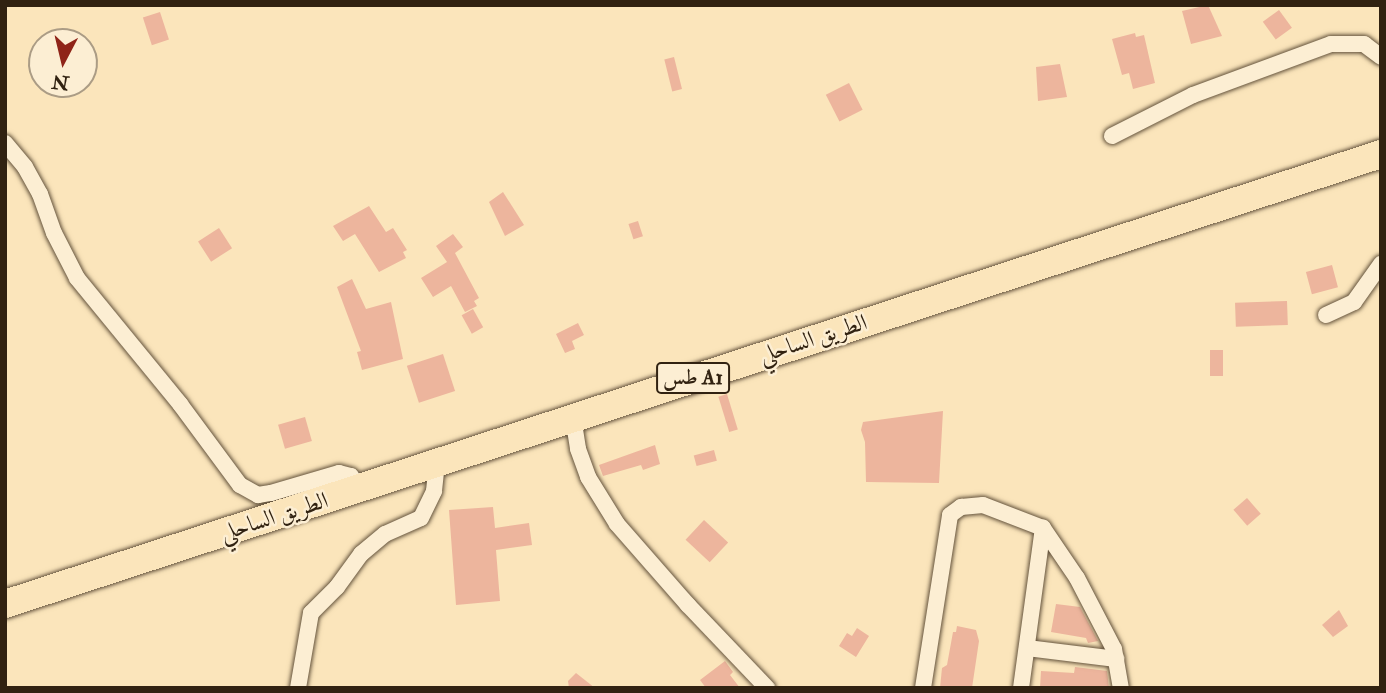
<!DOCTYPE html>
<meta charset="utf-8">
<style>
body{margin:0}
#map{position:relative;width:1386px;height:693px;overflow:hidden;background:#fbe5bb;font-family:"IM FELL Double Pica",Amiri,serif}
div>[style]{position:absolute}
.building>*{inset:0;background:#edb59d;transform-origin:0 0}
.roads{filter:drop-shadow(0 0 2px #64533c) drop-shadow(0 0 2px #64533c)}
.street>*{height:16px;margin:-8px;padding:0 8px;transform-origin:8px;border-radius:8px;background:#fceed3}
.highway>*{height:28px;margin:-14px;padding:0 14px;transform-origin:14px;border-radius:14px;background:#fbe5bb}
span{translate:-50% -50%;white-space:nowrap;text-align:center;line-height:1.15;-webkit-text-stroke:5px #fceed3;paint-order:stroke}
.shield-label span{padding:2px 5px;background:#fceed3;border:2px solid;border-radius:5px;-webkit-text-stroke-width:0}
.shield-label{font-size:21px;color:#312211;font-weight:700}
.street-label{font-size:23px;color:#312211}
.frame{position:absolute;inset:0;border:7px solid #312211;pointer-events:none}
.north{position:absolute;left:28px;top:28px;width:70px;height:70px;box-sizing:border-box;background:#fceed3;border:2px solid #ab9c85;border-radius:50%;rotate:187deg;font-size:19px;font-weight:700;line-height:28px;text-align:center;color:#312211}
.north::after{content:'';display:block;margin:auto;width:24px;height:32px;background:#8f2418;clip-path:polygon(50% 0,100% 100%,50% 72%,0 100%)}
</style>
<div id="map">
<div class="building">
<div style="clip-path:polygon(1208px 5px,1222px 36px,1191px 44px,1182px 11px)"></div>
<div style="left:1279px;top:10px;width:22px;height:20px;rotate:54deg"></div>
<div style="left:160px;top:12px;width:29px;height:18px;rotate:72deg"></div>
<div style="clip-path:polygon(1135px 33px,1136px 37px,1144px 35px,1155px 83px,1133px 89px,1129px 73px,1122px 75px,1112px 39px)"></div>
<div style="left:674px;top:57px;width:33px;height:10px;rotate:76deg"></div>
<div style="clip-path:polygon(1060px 64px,1067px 97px,1038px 101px,1036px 67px)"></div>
<div style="left:849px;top:83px;width:30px;height:26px;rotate:63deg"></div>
<div style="clip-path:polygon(503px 192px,524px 225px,505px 236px,489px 202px)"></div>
<div style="clip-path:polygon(369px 206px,386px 232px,393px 228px,407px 250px,403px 252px,406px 258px,379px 272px,355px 234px,343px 241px,333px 226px)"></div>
<div style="left:638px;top:221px;width:16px;height:10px;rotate:72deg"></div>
<div style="left:219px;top:228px;width:24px;height:25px;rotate:57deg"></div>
<div style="clip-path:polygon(453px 234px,463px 247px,455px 253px,479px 298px,474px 301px,477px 306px,465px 312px,451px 286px,433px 297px,421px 278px,447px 262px,436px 246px)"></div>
<div style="left:1332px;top:265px;width:23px;height:27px;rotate:75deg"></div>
<div style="clip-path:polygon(352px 279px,366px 309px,391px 302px,403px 359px,362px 370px,357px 352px,361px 351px,337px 287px)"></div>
<div style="left:1287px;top:301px;width:24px;height:52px;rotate:88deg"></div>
<div style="left:473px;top:309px;width:21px;height:13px;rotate:61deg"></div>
<div style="clip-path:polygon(578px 323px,584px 335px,572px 341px,575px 349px,565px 353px,556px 334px)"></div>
<div style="left:1210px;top:350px;width:13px;height:26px"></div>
<div style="left:443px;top:354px;width:39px;height:38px;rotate:72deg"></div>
<div style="left:727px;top:394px;width:37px;height:9px;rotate:73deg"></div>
<div style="clip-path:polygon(943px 411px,939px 483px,866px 482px,865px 442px,861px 430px,863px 422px)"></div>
<div style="left:305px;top:417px;width:25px;height:28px;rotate:74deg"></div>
<div style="clip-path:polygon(655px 445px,660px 464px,643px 470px,641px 465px,603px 476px,599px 465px)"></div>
<div style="left:714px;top:450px;width:11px;height:21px;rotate:75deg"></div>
<div style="left:1247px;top:498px;width:21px;height:18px;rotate:49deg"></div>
<div style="clip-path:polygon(493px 507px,495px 528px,529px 523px,532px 545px,496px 550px,500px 601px,456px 605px,449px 510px)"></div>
<div style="left:704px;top:520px;width:33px;height:27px;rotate:43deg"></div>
<div style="clip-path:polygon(1056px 604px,1080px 607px,1098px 641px,1088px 643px,1086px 638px,1051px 632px)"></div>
<div style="clip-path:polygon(1339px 610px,1348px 626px,1333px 637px,1322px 625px)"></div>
<div style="clip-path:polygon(957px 626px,976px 630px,979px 641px,972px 688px,940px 688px,942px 668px,947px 665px,953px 632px,956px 632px)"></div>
<div style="clip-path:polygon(857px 628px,869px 636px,856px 657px,839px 646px,847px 633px,852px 636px)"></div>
<div style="clip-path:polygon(725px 661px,733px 672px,730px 675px,740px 688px,706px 688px,700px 680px)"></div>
<div style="clip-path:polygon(1075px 667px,1107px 671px,1109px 688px,1040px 688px,1041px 671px,1074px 673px)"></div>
<div style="clip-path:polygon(576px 673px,595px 688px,569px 688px,568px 681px)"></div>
</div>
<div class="roads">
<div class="street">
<div style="left:1112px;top:136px;width:91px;rotate:-26.8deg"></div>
<div style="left:1193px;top:95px;width:147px;rotate:-20.3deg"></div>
<div style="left:1331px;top:44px;width:33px"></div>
<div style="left:1364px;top:44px;width:21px;rotate:37deg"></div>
<div style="left:5px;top:143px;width:31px;rotate:50deg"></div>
<div style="left:25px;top:167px;width:31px;rotate:61deg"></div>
<div style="left:40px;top:194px;width:41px;rotate:70.3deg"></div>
<div style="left:54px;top:233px;width:51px;rotate:62.9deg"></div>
<div style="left:77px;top:278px;width:163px;rotate:50.7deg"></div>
<div style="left:180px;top:404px;width:101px;rotate:53.5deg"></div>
<div style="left:240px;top:485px;width:21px;rotate:29deg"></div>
<div style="left:258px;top:495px;width:13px;rotate:-9deg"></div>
<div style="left:271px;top:493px;width:71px;rotate:-16.4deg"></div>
<div style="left:339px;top:473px;width:12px;rotate:14deg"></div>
<div style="left:351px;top:476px;width:16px;rotate:55deg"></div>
<div style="left:1326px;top:315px;width:31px;rotate:-25deg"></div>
<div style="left:1354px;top:302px;width:47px;rotate:-54.6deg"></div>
<div style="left:573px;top:417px;width:32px;rotate:81deg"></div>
<div style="left:578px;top:449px;width:30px;rotate:70deg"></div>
<div style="left:588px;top:477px;width:55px;rotate:58.3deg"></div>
<div style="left:617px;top:524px;width:108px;rotate:48.8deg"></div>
<div style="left:688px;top:605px;width:115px;rotate:46.4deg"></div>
<div style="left:1027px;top:648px;width:90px;rotate:7deg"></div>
<div style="left:298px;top:688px;width:76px;rotate:-80.2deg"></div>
<div style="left:311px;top:613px;width:37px;rotate:-45deg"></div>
<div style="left:337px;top:587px;width:41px;rotate:-54deg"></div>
<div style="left:361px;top:554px;width:31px;rotate:-40deg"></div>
<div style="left:385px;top:534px;width:39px;rotate:-24deg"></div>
<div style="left:421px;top:518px;width:30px;rotate:-64deg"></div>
<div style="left:434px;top:491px;width:28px;rotate:-84deg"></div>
<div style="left:923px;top:688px;width:175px;rotate:-81.1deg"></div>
<div style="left:950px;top:515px;width:14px;rotate:-36deg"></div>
<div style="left:961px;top:507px;width:22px;rotate:-5deg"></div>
<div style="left:983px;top:505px;width:64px;rotate:21deg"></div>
<div style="left:1043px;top:528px;width:60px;rotate:55.8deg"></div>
<div style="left:1077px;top:578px;width:80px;rotate:62.5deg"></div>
<div style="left:1114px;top:649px;width:40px;rotate:80deg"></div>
<div style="left:1021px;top:688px;width:162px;rotate:-82.2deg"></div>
</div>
<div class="highway">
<div style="left:5px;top:604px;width:1448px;rotate:-18.11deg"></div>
</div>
</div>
<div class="shield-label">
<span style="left:693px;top:378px">طس A1</span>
</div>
<div class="street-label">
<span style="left:813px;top:339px;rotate:-18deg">الطريق الساحلي</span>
<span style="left:274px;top:517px;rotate:-18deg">الطريق الساحلي</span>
</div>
<div class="frame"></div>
<div class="north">N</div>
</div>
